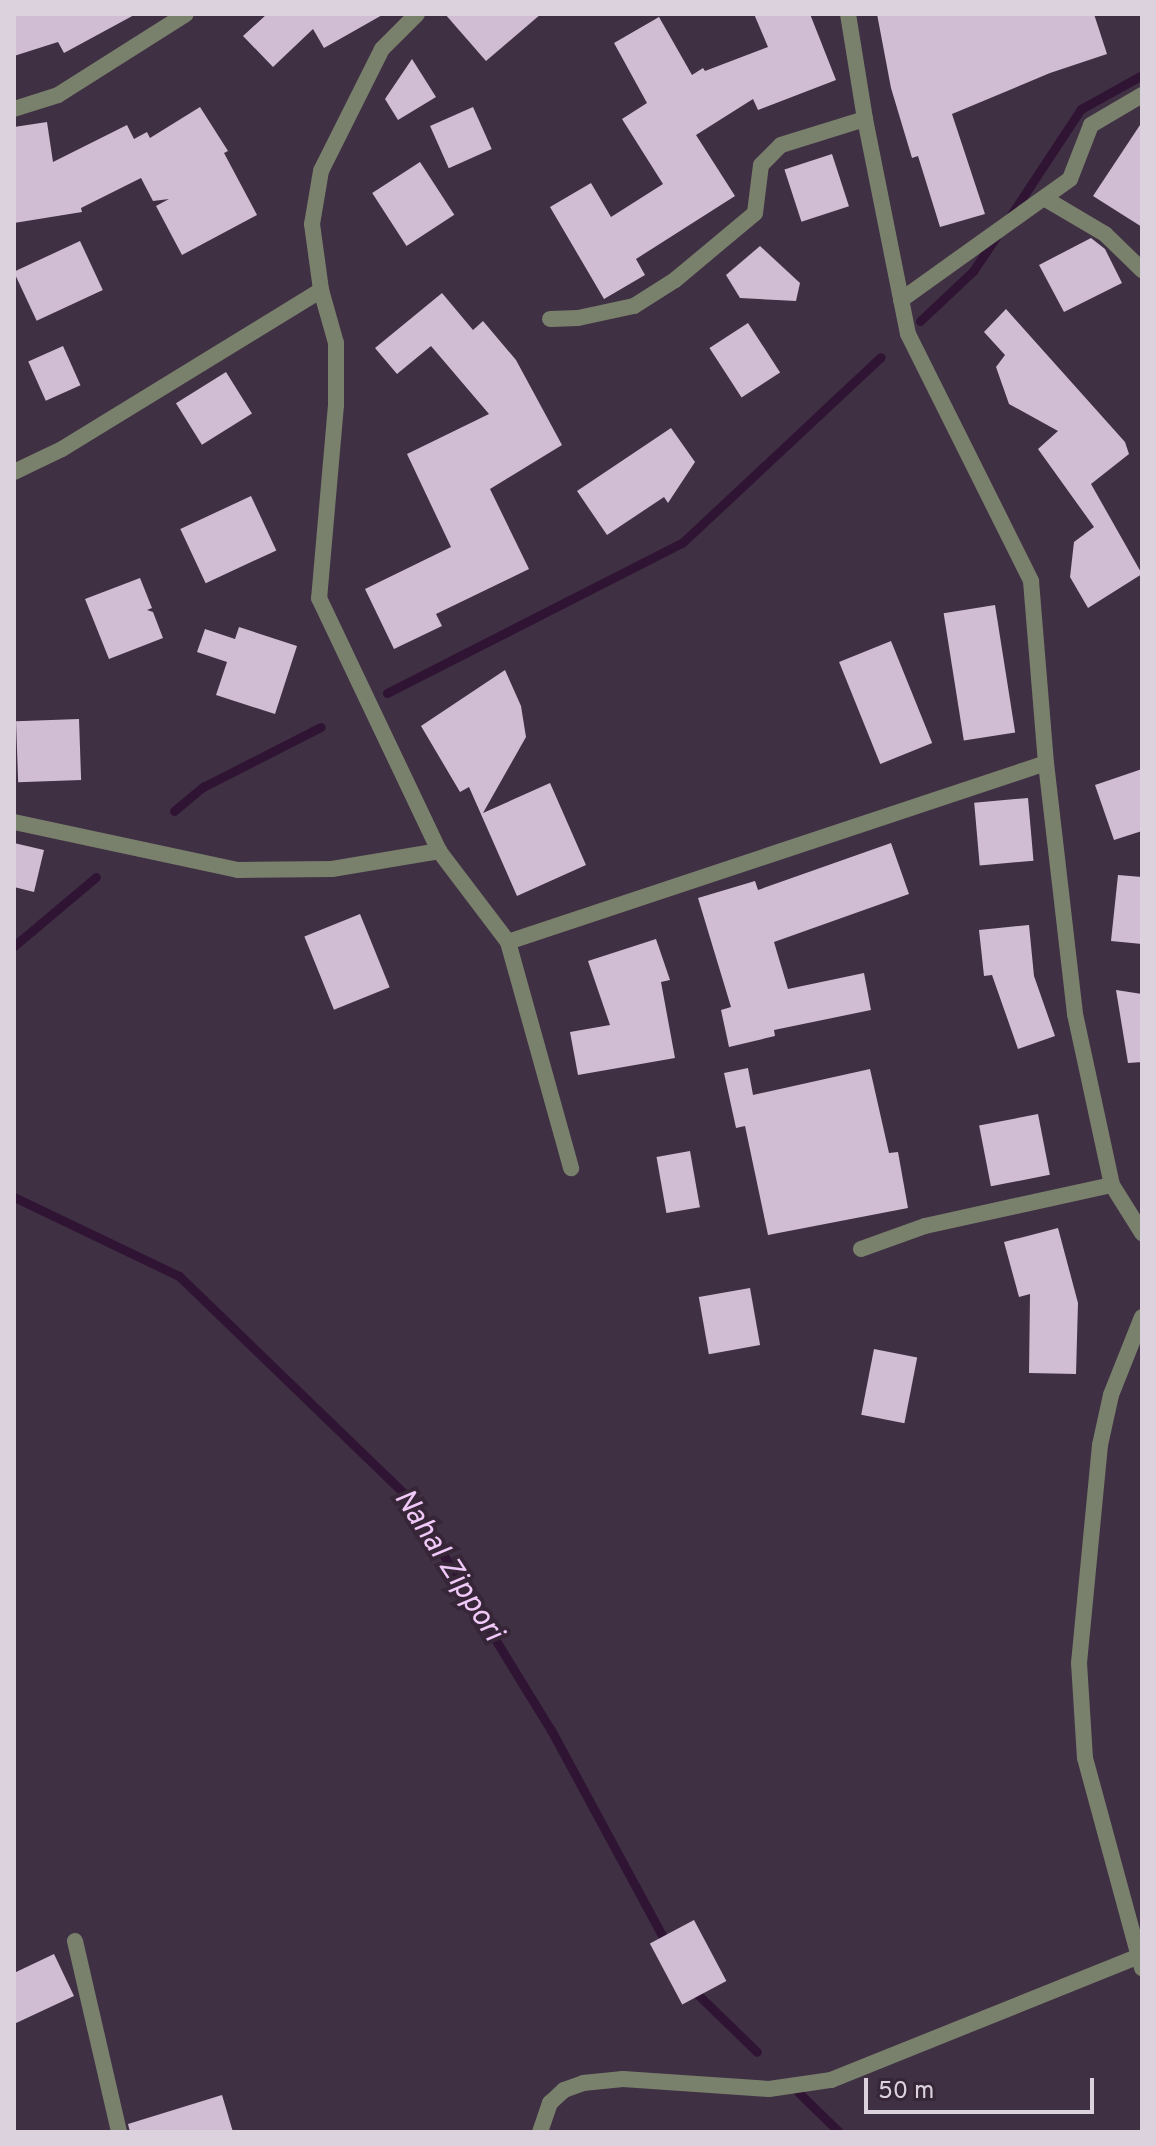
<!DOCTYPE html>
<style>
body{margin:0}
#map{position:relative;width:1156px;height:2146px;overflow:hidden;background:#403043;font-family:Overpass,sans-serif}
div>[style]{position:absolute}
.stream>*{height:9px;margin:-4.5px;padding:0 4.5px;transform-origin:4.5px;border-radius:4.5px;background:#2f1434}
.building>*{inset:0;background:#d0bcd3;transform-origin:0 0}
.service>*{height:16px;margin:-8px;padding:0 8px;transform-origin:8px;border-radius:8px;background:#79816d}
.minor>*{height:16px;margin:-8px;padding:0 8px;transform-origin:8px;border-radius:8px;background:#79816d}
span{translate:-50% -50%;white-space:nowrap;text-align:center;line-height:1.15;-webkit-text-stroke:8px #362638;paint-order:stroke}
.water-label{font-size:30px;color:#f1c9f8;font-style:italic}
.frame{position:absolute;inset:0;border:16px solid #dcd2de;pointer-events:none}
.scale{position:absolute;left:864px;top:2078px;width:230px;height:36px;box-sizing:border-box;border:4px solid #dcd2de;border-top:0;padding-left:10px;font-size:24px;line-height:28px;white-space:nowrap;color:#dcd2de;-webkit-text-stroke:6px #362638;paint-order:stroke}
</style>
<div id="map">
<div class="stream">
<div style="left:1009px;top:218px;width:131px;rotate:-56.6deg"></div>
<div style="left:1081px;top:109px;width:70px;rotate:-29.1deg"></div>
<div style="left:920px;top:321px;width:73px;rotate:-43.3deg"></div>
<div style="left:973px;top:271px;width:41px;rotate:-55.9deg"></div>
<div style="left:387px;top:693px;width:331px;rotate:-27deg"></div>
<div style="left:682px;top:543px;width:272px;rotate:-43.1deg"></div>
<div style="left:174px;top:811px;width:38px;rotate:-40deg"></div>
<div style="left:203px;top:787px;width:132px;rotate:-27deg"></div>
<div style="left:14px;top:946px;width:107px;rotate:-40.1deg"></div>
<div style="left:14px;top:1197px;width:183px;rotate:25.6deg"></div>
<div style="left:179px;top:1276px;width:318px;rotate:44deg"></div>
<div style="left:408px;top:1497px;width:273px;rotate:58.5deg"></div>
<div style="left:551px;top:1730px;width:246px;rotate:61.6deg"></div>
<div style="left:690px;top:1987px;width:93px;rotate:44.1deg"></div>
<div style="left:798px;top:2092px;width:57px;rotate:44.3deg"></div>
</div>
<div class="building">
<div style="clip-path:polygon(14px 14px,136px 14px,64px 53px,58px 42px,14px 56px)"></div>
<div style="clip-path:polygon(267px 14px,384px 14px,324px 48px,313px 29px,273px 67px,243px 36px)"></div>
<div style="clip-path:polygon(445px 14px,541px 14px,486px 61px)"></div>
<div style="clip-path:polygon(754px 14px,810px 14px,836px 80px,758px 110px,753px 99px,696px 135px,735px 196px,636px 259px,645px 275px,604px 299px,550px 207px,591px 183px,611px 217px,663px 184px,622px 119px,647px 103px,614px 43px,659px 17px,692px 75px,703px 68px,705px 71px,768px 47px)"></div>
<div style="clip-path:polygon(877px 14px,1094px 14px,1107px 54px,1050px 73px,952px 114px,985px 214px,940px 227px,918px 156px,912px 158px,891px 88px)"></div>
<div style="clip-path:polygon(412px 59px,436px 97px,398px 120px,385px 99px)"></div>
<div style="clip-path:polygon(200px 107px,228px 151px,224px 153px,257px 215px,182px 255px,156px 206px,169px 199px,153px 201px,141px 178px,81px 208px,82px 212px,14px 223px,14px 127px,47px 122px,53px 162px,127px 125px,134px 139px,147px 132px,150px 138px)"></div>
<div style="left:473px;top:107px;width:46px;height:47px;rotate:66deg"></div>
<div style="clip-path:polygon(1142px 122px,1142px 227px,1093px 196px)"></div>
<div style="left:832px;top:154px;width:55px;height:50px;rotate:72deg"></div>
<div style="left:420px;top:162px;width:63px;height:57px;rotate:57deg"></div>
<div style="clip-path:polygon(1091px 238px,1105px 249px,1122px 283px,1064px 312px,1039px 265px)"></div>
<div style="left:80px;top:241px;width:54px;height:73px;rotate:65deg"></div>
<div style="clip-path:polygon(760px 246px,800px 283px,796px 301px,740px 298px,726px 275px)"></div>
<div style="clip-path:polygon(442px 293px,473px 330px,483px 321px,516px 360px,562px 445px,490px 489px,529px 569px,436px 614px,442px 626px,394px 649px,365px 589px,451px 547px,407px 454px,489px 414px,431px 346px,397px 374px,375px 348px)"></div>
<div style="clip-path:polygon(1006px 309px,1125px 442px,1129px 454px,1091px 484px,1142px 574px,1088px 608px,1070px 577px,1074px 542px,1094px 527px,1038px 449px,1058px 431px,1009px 404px,996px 367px,1005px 355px,984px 332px)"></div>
<div style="left:748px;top:323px;width:59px;height:46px;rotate:57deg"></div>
<div style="left:63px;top:346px;width:43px;height:38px;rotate:66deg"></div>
<div style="left:226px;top:372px;width:49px;height:59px;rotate:58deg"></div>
<div style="clip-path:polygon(671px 428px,695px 462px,668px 503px,664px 497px,607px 535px,577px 491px)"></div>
<div style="left:251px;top:496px;width:60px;height:78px;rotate:65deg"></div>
<div style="clip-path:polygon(140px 578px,152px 608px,147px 610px,153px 612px,163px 638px,109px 659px,85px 599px)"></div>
<div style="left:995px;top:605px;width:129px;height:52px;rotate:81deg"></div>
<div style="clip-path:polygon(239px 627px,297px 646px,275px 714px,216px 695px,227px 662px,197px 652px,205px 629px,235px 639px)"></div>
<div style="left:891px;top:641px;width:110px;height:56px;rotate:68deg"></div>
<div style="clip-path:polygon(505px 670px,521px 706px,526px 737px,483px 813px,550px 783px,586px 865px,517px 896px,469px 787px,460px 792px,421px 726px)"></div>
<div style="left:79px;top:719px;width:61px;height:63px;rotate:88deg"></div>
<div style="clip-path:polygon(1142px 769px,1142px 831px,1114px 840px,1095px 785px)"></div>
<div style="left:1028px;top:798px;width:63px;height:54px;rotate:85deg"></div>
<div style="clip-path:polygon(14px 843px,44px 850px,34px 892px,14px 887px)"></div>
<div style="clip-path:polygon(891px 843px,909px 894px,774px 942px,788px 989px,864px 973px,871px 1010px,774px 1030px,775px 1036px,729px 1047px,721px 1010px,731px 1007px,698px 898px,755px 881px,758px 890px)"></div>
<div style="clip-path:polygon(1118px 875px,1142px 877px,1142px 944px,1111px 941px)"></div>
<div style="left:360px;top:914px;width:79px;height:60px;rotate:68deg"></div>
<div style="clip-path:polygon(1029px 925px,1034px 976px,1055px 1036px,1018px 1049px,992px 975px,984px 976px,979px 930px)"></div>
<div style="clip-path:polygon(656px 939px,670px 980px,661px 982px,675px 1058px,578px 1075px,570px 1032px,610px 1025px,588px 961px)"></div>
<div style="clip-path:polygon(1116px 990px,1142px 994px,1142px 1062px,1128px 1063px)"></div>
<div style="clip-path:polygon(748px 1068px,753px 1095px,870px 1069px,889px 1153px,898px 1152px,908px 1208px,768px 1235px,745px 1126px,736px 1128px,724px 1073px)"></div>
<div style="left:1038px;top:1114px;width:62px;height:60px;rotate:79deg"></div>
<div style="left:690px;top:1151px;width:57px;height:34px;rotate:80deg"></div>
<div style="clip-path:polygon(1058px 1228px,1078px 1303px,1076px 1374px,1029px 1373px,1030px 1294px,1019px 1297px,1004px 1242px)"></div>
<div style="left:750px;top:1288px;width:58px;height:52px;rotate:80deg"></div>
<div style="left:874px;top:1349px;width:44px;height:67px;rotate:11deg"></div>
<div style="left:694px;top:1920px;width:69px;height:50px;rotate:62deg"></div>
<div style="clip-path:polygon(54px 1954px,74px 1996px,14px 2024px,14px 1973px)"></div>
<div style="clip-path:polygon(222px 2095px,233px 2132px,130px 2132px,128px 2124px)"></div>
</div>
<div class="service">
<div style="left:1044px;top:198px;width:71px;rotate:30.5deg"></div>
<div style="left:1105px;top:234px;width:52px;rotate:44.2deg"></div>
<div style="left:901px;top:300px;width:208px;rotate:-35.6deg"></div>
<div style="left:1070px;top:179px;width:58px;rotate:-68.7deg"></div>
<div style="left:1091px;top:125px;width:59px;rotate:-30.5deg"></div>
</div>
<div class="minor">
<div style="left:417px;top:14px;width:49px;rotate:135deg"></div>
<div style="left:382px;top:49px;width:136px;rotate:116.6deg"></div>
<div style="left:321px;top:171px;width:54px;rotate:99.6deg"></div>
<div style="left:312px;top:224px;width:67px;rotate:82.2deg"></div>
<div style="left:321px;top:290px;width:55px;rotate:74.2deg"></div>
<div style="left:336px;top:343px;width:62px;rotate:90deg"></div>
<div style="left:336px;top:405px;width:194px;rotate:95deg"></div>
<div style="left:319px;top:598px;width:280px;rotate:64.6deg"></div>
<div style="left:439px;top:851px;width:114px;rotate:52.8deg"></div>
<div style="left:508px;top:942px;width:235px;rotate:74.4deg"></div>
<div style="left:848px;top:14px;width:106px;rotate:80.8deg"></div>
<div style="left:865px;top:119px;width:219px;rotate:78.7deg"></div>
<div style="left:908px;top:334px;width:276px;rotate:63.5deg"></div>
<div style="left:1031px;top:581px;width:183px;rotate:85.3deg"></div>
<div style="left:1046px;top:763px;width:253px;rotate:83.4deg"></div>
<div style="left:1075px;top:1014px;width:175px;rotate:77.8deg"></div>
<div style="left:1112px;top:1185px;width:57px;rotate:58deg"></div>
<div style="left:14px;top:109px;width:46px;rotate:-17.7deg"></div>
<div style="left:58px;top:95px;width:151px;rotate:-32.3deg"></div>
<div style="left:550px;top:319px;width:28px;rotate:-2deg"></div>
<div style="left:578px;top:318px;width:57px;rotate:-12.1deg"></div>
<div style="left:634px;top:306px;width:49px;rotate:-32.4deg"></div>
<div style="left:675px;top:280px;width:104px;rotate:-39.9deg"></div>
<div style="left:755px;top:213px;width:48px;rotate:-82.9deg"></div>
<div style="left:761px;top:165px;width:28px;rotate:-45deg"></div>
<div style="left:781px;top:145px;width:88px;rotate:-17.2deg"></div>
<div style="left:14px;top:472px;width:53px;rotate:-25.6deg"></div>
<div style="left:62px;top:449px;width:304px;rotate:-31.5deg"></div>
<div style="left:14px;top:822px;width:229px;rotate:12.1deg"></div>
<div style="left:238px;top:870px;width:94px;rotate:-0.6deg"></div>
<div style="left:332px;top:869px;width:109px;rotate:-9.5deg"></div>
<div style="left:508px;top:942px;width:567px;rotate:-18.4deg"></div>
<div style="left:861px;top:1249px;width:68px;rotate:-19.8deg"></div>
<div style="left:925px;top:1226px;width:191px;rotate:-12.4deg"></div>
<div style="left:1142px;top:1317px;width:84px;rotate:111.7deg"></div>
<div style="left:1111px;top:1395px;width:51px;rotate:102.4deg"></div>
<div style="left:1100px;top:1445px;width:219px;rotate:95.5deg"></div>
<div style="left:1079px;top:1663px;width:95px;rotate:86.4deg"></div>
<div style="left:1085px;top:1758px;width:218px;rotate:74.8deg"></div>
<div style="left:75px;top:1941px;width:196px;rotate:77deg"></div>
<div style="left:540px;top:2132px;width:31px;rotate:-71deg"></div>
<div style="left:550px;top:2103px;width:19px;rotate:-43deg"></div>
<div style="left:564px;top:2090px;width:20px;rotate:-20deg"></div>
<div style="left:583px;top:2083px;width:40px;rotate:-5.7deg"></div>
<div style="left:623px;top:2079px;width:146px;rotate:3.9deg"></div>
<div style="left:769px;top:2089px;width:63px;rotate:-8.3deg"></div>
<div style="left:831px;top:2080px;width:332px;rotate:-21.9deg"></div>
</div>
<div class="water-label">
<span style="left:447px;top:1566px;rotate:57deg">Nahal Zippori</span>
</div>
<div class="frame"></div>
<div class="scale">50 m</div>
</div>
